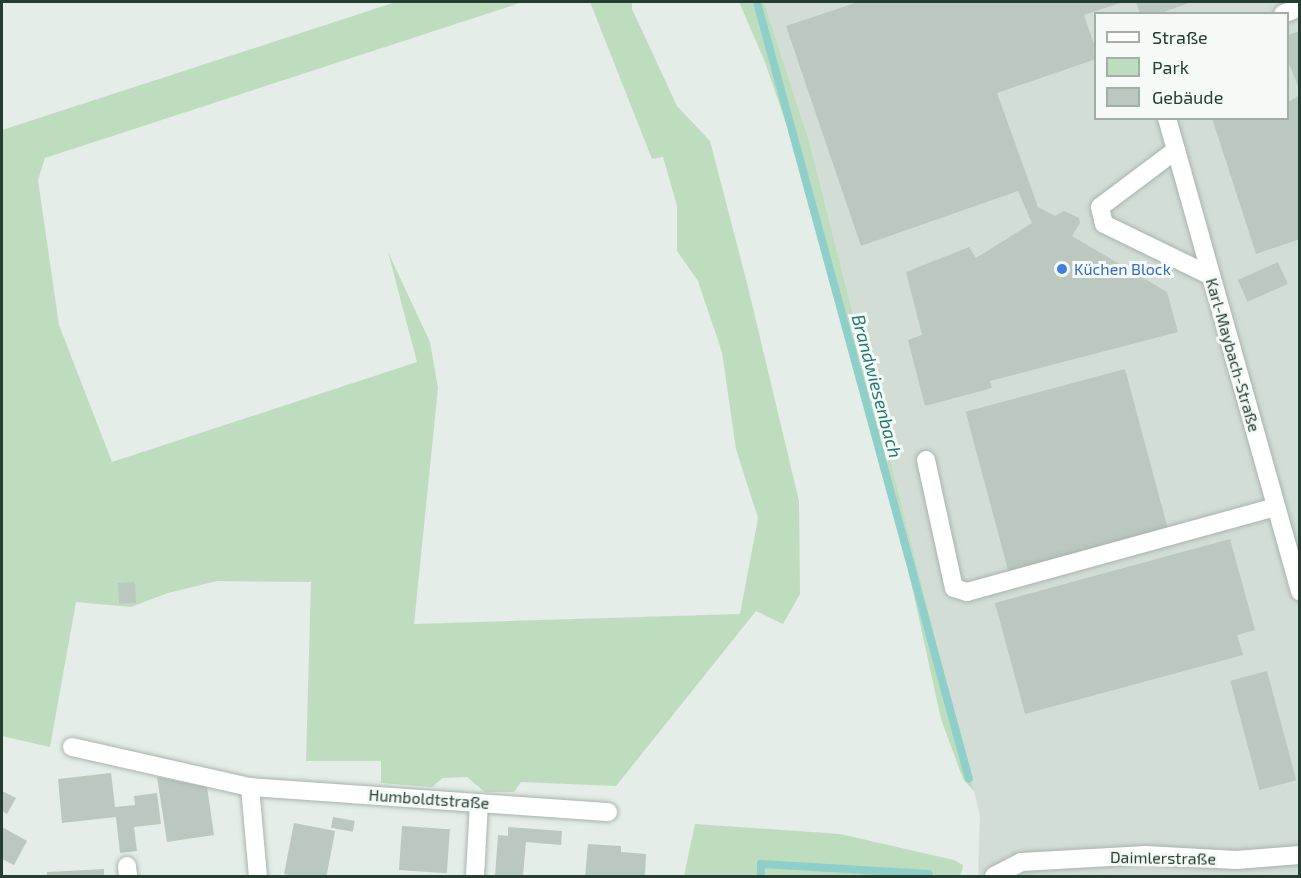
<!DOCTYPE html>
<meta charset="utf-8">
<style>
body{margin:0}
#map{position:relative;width:1301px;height:878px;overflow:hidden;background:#e4ede7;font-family:"Exo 2",sans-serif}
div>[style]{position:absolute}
.built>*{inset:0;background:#d2ddd6}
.green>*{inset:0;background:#beddbf}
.stream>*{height:8px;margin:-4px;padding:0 4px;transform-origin:4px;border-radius:4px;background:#8fcfca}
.building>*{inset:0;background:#bac8bf;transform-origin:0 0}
.roads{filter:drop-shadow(0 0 2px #a7b5ad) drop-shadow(0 0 2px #a7b5ad)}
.minor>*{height:18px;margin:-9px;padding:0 9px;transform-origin:9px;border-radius:9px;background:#fff}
.dots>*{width:16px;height:16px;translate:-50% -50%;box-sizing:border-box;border:3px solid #f5faf6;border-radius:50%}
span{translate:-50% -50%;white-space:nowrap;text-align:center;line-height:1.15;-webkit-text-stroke:6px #f5faf6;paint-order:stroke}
.shop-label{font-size:16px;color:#366cbe}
.left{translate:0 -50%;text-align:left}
.street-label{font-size:16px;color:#243e31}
.water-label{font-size:18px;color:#217872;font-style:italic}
.frame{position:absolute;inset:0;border:3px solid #243e31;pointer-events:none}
.legend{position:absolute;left:1094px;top:12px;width:195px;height:108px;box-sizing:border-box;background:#f5faf6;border:2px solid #a1afa7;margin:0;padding:8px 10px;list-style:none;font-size:18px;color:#243e31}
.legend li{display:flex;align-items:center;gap:12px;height:30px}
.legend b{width:30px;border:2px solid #a1afa7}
</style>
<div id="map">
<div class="built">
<div style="clip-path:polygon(evenodd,764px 2px,1299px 2px,1299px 876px,978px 876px,980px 815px,809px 141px,764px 2px,1096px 14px,1288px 14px,1288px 118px,1096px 118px,1096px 14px)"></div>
</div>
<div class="green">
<div style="clip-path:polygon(396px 2px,523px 2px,45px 158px,38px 180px,59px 325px,112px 462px,417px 362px,388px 252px,430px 342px,438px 388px,414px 624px,740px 614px,758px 518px,736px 449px,722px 352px,698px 281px,677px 251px,677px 206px,663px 157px,652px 159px,590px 2px,632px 2px,632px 9px,677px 106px,710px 141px,747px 283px,799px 501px,800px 594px,783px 624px,756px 611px,616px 786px,521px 782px,514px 792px,485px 792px,467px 777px,443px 778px,432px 787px,381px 783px,381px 761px,306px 761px,311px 582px,217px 581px,168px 593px,131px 607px,76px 602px,50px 747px,2px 736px,2px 130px)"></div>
<div style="clip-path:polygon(739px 2px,764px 2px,809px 141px,974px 791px,963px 779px,941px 719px,882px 450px,819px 220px,765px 62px)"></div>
<div style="clip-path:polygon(695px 824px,840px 834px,954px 860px,963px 865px,962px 871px,959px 876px,684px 876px)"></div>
</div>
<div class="stream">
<div style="left:757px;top:2px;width:805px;rotate:74.74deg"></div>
<div style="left:761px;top:876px;width:12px;rotate:-90deg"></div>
<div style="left:761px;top:864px;width:168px;rotate:3.4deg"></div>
</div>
<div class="building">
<div style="clip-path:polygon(858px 2px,1123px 2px,1084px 15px,1096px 50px,1096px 59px,997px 93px,1038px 207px,1055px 216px,1064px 211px,1079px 218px,1080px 223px,1072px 236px,1167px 292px,1178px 332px,990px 381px,992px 388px,925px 406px,908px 340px,922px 335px,906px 272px,969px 247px,976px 258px,1032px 223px,1018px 191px,861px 246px,786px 26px)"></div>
<div style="clip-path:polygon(1136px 2px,1192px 2px,1158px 14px,1140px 14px)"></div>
<div style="clip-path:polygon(1300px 31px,1300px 89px,1299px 89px,1288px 61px,1288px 35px)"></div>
<div style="clip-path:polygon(1300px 95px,1300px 239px,1256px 254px,1212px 118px,1288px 118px,1288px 102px)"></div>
<div style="left:1278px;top:262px;width:24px;height:44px;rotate:66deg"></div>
<div style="left:1125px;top:369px;width:166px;height:165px;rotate:75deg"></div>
<div style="clip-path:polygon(1230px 539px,1255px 630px,1237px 635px,1243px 655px,1025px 714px,995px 603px)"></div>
<div style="left:135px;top:582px;width:21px;height:17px;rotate:87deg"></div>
<div style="left:1267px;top:671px;width:113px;height:38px;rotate:75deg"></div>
<div style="clip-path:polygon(111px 773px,115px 807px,135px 805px,134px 796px,157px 793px,161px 824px,134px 827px,137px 851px,120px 853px,116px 817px,62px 823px,58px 779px)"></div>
<div style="clip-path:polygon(157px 777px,207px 787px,214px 835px,167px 842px)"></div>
<div style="clip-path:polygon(2px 791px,16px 798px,7px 814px,2px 811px)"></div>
<div style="left:333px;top:817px;width:22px;height:11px;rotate:10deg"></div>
<div style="left:294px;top:823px;width:42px;height:52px;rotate:11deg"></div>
<div style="left:402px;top:826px;width:48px;height:44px;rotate:4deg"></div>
<div style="clip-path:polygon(2px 827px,27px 841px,14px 865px,2px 859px)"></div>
<div style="clip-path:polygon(508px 827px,562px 831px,561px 845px,526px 842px,523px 876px,495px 876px,498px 835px,508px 836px)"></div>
<div style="clip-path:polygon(588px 844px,621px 846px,621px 852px,646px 854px,645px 876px,585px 876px)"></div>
<div style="clip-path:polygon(104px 869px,104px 876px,47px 876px,47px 872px)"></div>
</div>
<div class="roads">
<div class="minor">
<div style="left:1283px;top:14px;width:18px;rotate:-22deg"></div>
<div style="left:1167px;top:118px;width:492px;rotate:74.3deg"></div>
<div style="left:1176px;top:150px;width:95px;rotate:143.1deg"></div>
<div style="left:1100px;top:207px;width:17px;rotate:77deg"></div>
<div style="left:1104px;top:224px;width:119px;rotate:25.9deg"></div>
<div style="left:926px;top:460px;width:131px;rotate:77.7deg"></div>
<div style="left:954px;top:588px;width:14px;rotate:17deg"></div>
<div style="left:967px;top:592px;width:320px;rotate:-15.4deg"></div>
<div style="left:72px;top:747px;width:182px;rotate:12.7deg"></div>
<div style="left:250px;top:787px;width:89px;rotate:84.9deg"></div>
<div style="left:250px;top:787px;width:359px;rotate:4deg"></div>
<div style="left:127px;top:866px;width:10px;rotate:84deg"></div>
<div style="left:475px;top:876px;width:73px;rotate:-86.9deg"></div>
<div style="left:994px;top:876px;width:30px;rotate:-27deg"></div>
<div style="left:1021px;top:862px;width:125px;rotate:-3.2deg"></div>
<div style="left:1146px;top:855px;width:90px;rotate:3.2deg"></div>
<div style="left:1236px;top:860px;width:64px;rotate:-4.5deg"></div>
</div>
</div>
<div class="dots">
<div style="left:1062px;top:269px;background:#3f7fe0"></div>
</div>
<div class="shop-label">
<span class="left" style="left:1074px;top:269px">Küchen Block</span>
</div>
<div class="street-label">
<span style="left:1233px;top:355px;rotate:74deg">Karl-Maybach-Straße</span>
<span style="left:429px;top:799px;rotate:4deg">Humboldtstraße</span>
<span style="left:1163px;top:858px;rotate:1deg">Daimlerstraße</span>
</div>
<div class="water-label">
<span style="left:877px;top:386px;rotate:75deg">Brandwiesenbach</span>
</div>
<div class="frame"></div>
<ul class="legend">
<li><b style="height:8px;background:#fff"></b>Straße</li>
<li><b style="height:16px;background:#beddbf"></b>Park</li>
<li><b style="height:16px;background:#bac8bf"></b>Gebäude</li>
</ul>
</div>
